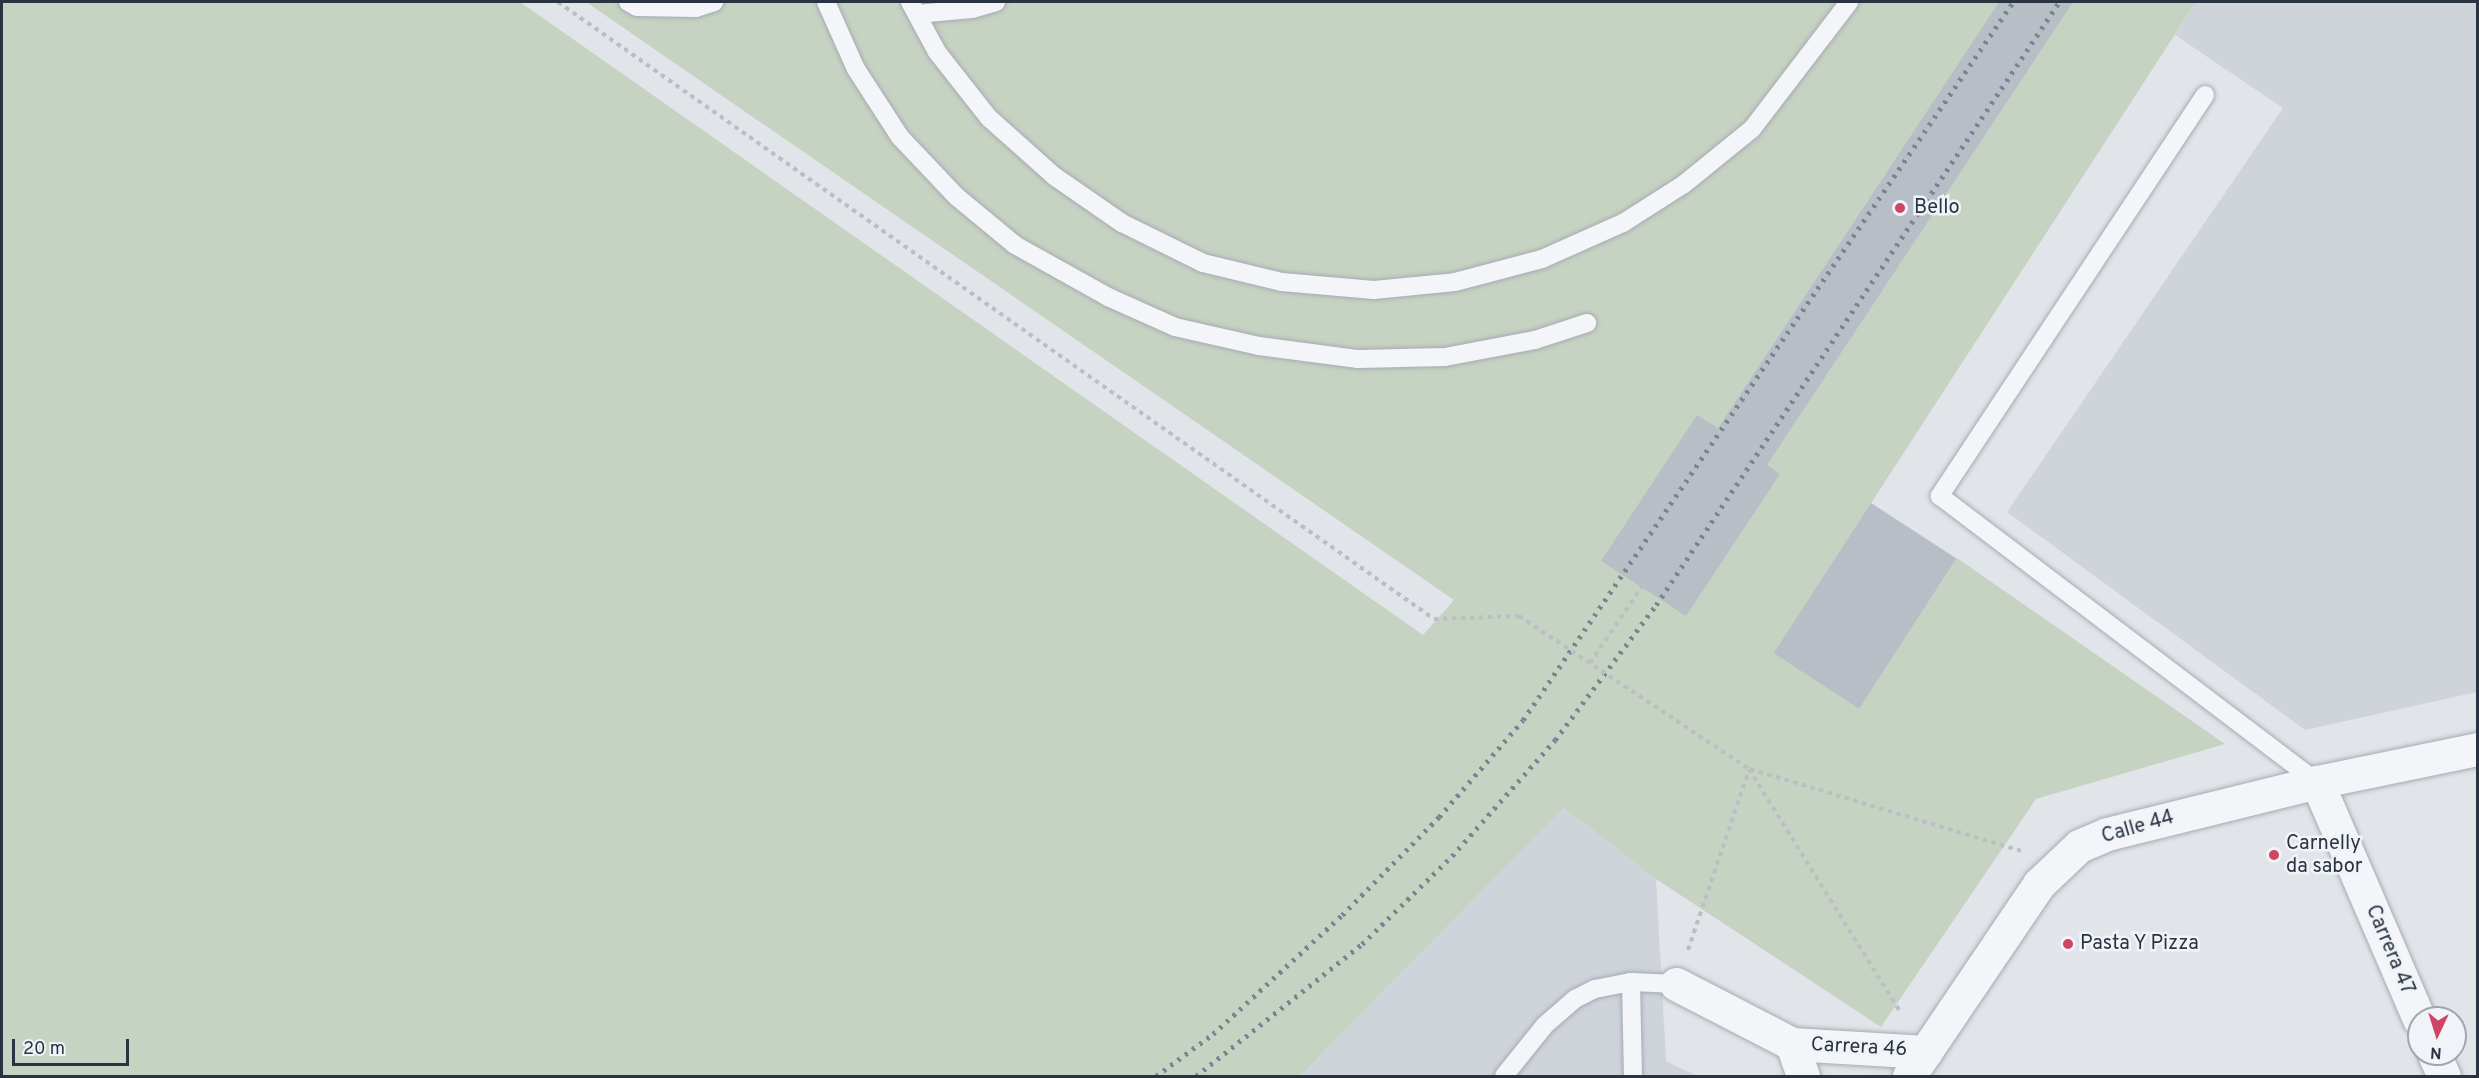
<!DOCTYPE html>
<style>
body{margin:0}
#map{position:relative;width:2479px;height:1078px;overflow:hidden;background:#e1e4e9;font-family:Overpass,sans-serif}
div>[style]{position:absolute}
.built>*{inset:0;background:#cfd4db}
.green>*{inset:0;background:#c7d3c2}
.building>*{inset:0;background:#b8bec6;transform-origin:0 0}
.path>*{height:4px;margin-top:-2px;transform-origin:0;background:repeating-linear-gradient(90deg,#babfc5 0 4.5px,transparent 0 9px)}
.roads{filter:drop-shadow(0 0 2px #a6abb3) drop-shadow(0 0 2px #a6abb3)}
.service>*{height:18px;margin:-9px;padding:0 9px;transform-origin:9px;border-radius:9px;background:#f3f5f8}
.minor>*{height:33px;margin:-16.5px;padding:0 16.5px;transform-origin:16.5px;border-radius:16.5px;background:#f3f5f8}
.tertiary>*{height:33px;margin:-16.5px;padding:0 16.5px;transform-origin:16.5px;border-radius:16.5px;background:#f3f5f8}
.rail>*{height:4.5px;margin-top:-2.25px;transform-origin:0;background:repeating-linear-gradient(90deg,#7a8593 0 3px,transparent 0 9px)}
.path-bridge>*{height:4px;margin-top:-2px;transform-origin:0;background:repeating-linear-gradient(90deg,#babfc5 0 4.5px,transparent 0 9px)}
.dots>*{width:16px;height:16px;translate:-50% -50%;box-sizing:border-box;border:3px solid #f0f3f7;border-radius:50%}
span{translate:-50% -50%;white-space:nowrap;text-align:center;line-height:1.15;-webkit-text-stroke:5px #f0f3f7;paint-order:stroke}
.poi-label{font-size:20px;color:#293341}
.left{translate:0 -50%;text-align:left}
.street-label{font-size:20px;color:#293341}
.frame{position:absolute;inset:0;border:3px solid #293341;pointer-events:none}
.north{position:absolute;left:2407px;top:1006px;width:60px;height:60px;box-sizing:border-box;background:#f0f3f7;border:2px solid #a0a6ae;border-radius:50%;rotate:184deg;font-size:16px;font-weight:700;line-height:24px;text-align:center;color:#293341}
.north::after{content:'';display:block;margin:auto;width:21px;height:27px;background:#ce4661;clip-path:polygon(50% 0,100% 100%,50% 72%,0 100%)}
.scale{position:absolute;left:12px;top:1039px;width:117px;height:27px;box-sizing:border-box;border:3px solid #293341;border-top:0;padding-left:8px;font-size:18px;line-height:21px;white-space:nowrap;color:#293341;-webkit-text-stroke:4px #f0f3f7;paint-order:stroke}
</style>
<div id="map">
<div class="built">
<div style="clip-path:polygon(2196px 2px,2477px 2px,2477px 692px,2305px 730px,2007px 512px,2283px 108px,2175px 35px)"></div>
<div style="clip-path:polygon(1564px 808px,1656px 879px,1666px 1061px,1697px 1076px,1300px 1076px)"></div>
</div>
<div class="green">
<div style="clip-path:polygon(2px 2px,520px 2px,1423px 635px,1454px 600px,586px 2px,2196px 2px,1774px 653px,1859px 708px,1957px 558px,2225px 744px,2036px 799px,1881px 1027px,1656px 879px,1564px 808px,1300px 1076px,2px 1076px)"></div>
</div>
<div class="building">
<div style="clip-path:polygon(1999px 2px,2073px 2px,1767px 465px,1780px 474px,1686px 616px,1601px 561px,1697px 415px,1718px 428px)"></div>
<div style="left:1871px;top:503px;width:102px;height:179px;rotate:33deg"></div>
</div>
<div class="path">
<div style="left:558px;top:2px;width:1071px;rotate:35.16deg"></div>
<div style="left:1434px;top:619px;width:85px;rotate:-2deg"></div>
<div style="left:1590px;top:663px;width:335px;rotate:-55.8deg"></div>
<div style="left:1749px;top:769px;width:287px;rotate:58.1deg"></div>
<div style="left:1750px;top:769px;width:283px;rotate:16.8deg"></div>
<div style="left:1688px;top:950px;width:190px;rotate:-71.3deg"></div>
</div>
<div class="roads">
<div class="service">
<div style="left:628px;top:2px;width:10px;rotate:29deg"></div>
<div style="left:637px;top:7px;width:59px;rotate:1deg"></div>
<div style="left:696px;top:8px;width:19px;rotate:-18deg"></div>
<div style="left:826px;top:2px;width:73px;rotate:65.9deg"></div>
<div style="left:856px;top:69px;width:81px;rotate:57.1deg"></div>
<div style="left:900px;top:137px;width:83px;rotate:46.5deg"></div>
<div style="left:957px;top:197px;width:75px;rotate:39.6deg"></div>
<div style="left:1015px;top:245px;width:107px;rotate:29.2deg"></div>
<div style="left:1108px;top:297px;width:73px;rotate:24.1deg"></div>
<div style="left:1175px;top:327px;width:86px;rotate:12.7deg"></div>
<div style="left:1259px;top:346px;width:100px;rotate:7.5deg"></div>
<div style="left:1358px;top:359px;width:87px;rotate:-1.3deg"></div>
<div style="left:1445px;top:357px;width:92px;rotate:-10.7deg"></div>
<div style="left:1535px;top:340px;width:55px;rotate:-18.1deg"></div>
<div style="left:910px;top:2px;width:57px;rotate:61.6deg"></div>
<div style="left:937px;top:52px;width:84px;rotate:51.8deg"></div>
<div style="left:989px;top:118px;width:87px;rotate:41.7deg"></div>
<div style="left:1054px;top:176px;width:83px;rotate:34.7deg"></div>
<div style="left:1122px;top:223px;width:90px;rotate:26.3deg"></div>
<div style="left:1203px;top:263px;width:81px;rotate:13.5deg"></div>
<div style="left:1282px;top:282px;width:92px;rotate:5deg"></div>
<div style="left:1374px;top:290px;width:81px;rotate:-5.6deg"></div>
<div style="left:1455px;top:282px;width:90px;rotate:-14.8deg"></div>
<div style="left:1542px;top:259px;width:89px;rotate:-24deg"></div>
<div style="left:1623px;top:223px;width:72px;rotate:-32.6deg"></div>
<div style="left:1684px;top:184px;width:87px;rotate:-39deg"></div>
<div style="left:1752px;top:129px;width:160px;rotate:-52.6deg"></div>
<div style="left:917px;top:14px;width:55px;rotate:-5.2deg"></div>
<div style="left:972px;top:9px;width:25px;rotate:-16deg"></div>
<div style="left:2205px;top:95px;width:481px;rotate:123.5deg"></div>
<div style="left:1940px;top:496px;width:473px;rotate:37.2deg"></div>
<div style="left:1631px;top:982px;width:94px;rotate:88.8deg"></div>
<div style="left:1504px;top:1076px;width:65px;rotate:-51.2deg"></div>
<div style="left:1545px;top:1025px;width:40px;rotate:-41deg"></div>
<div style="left:1575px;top:999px;width:22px;rotate:-27deg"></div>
<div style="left:1595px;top:989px;width:37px;rotate:-11deg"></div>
<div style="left:1631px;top:982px;width:45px;rotate:2.5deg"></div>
</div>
<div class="minor">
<div style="left:1676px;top:984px;width:131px;rotate:27.3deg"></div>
<div style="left:1792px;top:1044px;width:134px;rotate:3.4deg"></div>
<div style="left:1792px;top:1044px;width:34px;rotate:71deg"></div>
</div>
<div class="tertiary">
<div style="left:2317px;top:782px;width:258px;rotate:66.7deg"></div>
<div style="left:2434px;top:1054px;width:24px;rotate:66deg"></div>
<div style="left:1909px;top:1076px;width:232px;rotate:-55.9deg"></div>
<div style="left:2039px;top:884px;width:55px;rotate:-43.5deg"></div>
<div style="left:2079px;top:846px;width:30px;rotate:-23deg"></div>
<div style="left:2107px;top:834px;width:216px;rotate:-13.9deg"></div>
<div style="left:2317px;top:782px;width:164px;rotate:-11.6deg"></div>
</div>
</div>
<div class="rail">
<div style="left:1156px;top:1076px;width:71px;rotate:-36.4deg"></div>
<div style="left:1213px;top:1034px;width:176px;rotate:-42.7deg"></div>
<div style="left:1342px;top:915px;width:138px;rotate:-45.3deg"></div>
<div style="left:1439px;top:817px;width:128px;rotate:-49.1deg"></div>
<div style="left:1523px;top:720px;width:869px;rotate:-55.69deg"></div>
<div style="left:1196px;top:1076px;width:212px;rotate:-38.5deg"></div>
<div style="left:1362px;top:944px;width:126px;rotate:-44.4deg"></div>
<div style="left:1452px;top:856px;width:155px;rotate:-48.4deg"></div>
<div style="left:1555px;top:740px;width:169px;rotate:-53.2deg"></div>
<div style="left:1656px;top:605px;width:725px;rotate:-56.24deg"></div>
</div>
<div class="path-bridge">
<div style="left:1519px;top:616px;width:276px;rotate:33.6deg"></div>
</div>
<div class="dots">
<div style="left:1900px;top:208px;background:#ce4661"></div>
<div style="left:2274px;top:855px;background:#ce4661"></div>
<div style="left:2068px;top:944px;background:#ce4661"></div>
</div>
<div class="poi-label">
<span class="left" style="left:1914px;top:208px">Bello</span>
<span class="left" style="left:2286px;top:856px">Carnelly<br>da sabor</span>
<span class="left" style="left:2080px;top:944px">Pasta Y Pizza</span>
</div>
<div class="street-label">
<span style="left:2138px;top:828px;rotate:-16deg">Calle 44</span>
<span style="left:2389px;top:950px;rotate:67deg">Carrera 47</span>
<span style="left:1859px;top:1048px;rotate:3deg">Carrera 46</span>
</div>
<div class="frame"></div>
<div class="north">N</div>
<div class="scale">20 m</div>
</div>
